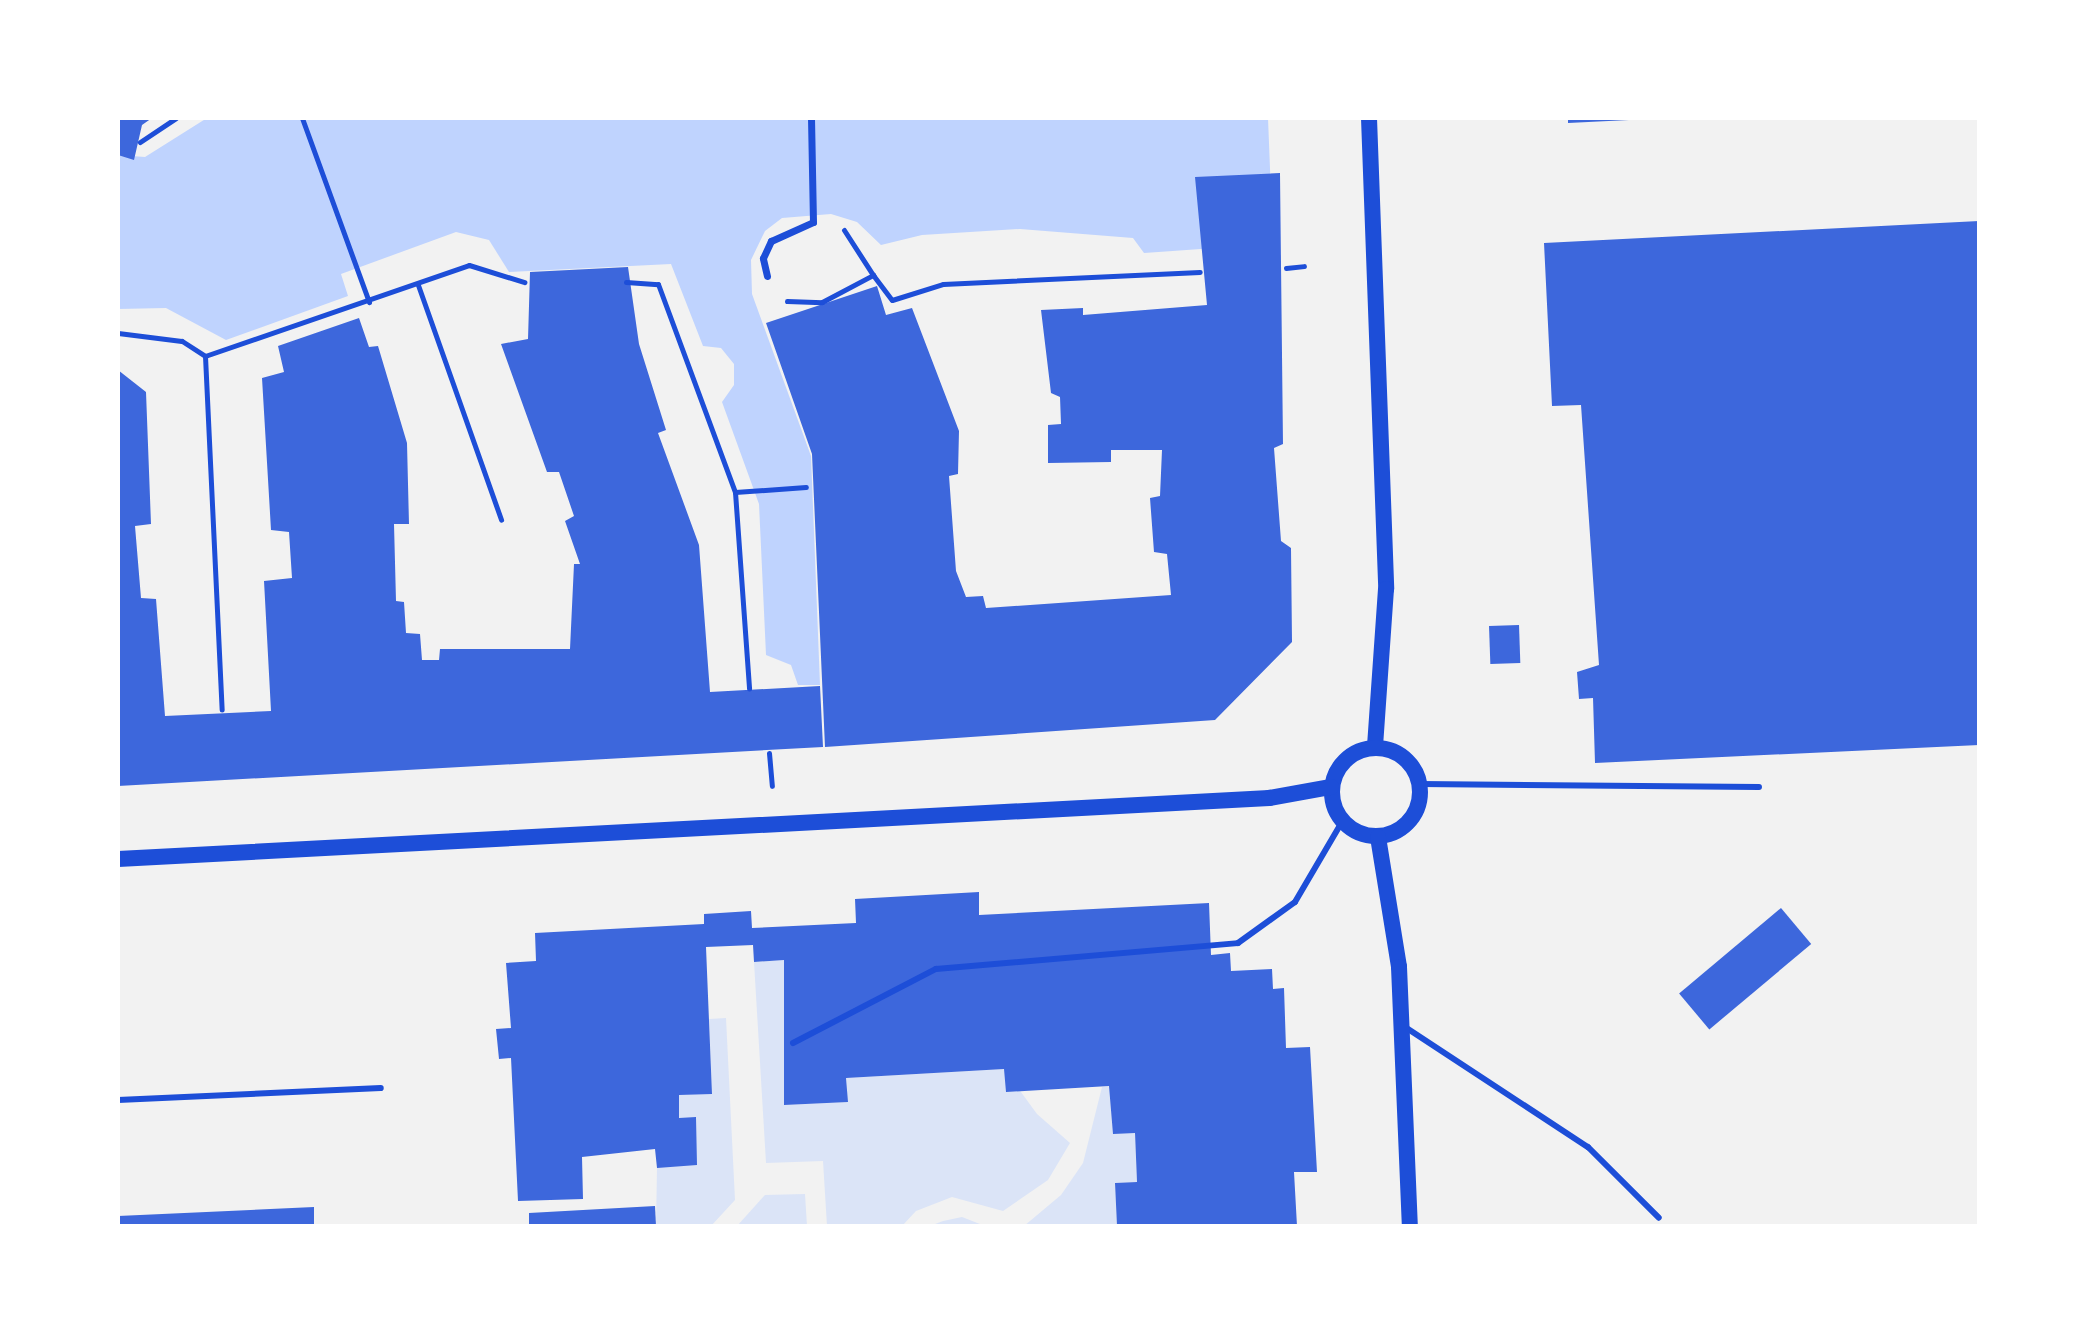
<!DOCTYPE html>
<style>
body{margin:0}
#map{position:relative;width:2097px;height:1344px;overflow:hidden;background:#f2f2f2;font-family:"Varela Round",sans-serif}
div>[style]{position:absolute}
.green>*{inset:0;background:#dbe4f7}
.water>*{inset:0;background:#bfd3fe}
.building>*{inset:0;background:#3d67dc;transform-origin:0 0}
.path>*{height:5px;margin:-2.5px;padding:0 2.5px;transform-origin:2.5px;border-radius:2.5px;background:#1d4ed8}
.service>*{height:6px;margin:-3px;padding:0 3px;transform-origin:3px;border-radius:3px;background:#1d4ed8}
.pedestrian>*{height:7px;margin:-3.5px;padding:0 3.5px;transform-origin:3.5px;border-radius:3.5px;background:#1d4ed8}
.secondary>*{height:16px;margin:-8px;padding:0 8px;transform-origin:8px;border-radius:8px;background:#1d4ed8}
.secondary>.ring{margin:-8px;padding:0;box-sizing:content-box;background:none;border:16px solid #1d4ed8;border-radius:50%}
span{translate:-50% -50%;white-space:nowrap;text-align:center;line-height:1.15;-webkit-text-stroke:6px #fff;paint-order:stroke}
.frame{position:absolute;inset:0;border:120px solid #fff;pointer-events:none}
</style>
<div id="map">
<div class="green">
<div style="clip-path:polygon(784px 960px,785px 1105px,847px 1102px,846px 1078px,1004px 1069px,1037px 1114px,1070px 1143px,1048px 1180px,1003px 1211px,952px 1197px,916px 1211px,902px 1226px,827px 1226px,823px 1161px,766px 1163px,754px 962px)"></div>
<div style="clip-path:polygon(726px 1018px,735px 1200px,711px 1226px,656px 1226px,657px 1168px,679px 1118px,679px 1095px,712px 1093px,709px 1019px)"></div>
<div style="clip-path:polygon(1109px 1086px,1135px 1133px,1137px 1182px,1115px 1183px,1117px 1226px,1024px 1226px,1061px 1195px,1083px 1163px,1102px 1087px)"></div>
<div style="clip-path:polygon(805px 1194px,807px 1226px,737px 1226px,765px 1195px)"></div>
<div style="clip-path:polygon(962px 1217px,985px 1226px,930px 1226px,943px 1221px)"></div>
</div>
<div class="water">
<div style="clip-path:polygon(207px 118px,1268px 118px,1273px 244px,1144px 253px,1133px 238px,1020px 229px,922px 235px,881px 245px,857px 222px,831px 214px,782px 218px,765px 231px,751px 260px,752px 294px,811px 456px,820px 685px,798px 685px,791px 665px,766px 655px,759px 504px,722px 402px,734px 385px,734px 364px,721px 348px,703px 346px,671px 264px,509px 272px,489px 240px,456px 232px,341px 274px,348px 296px,226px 340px,166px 308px,118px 309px,118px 155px,145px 157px)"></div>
</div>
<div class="building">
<div style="clip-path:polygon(118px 118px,152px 118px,142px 125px,134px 160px,118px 155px)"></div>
<div style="clip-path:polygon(1568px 118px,1629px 118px,1629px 120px,1568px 123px)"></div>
<div style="clip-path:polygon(1280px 173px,1283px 444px,1274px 448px,1281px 541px,1291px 548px,1292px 642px,1215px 720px,825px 747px,812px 454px,766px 323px,877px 286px,886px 315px,912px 308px,959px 431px,958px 474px,949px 476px,956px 571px,966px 597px,983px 596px,986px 608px,1171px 595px,1167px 554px,1154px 552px,1150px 498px,1160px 496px,1162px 450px,1111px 450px,1111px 462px,1048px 463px,1048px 425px,1061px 424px,1060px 397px,1051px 393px,1041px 310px,1083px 308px,1083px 315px,1207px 305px,1195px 177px)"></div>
<div style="clip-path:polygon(1979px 221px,1979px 745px,1595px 763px,1593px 698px,1579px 699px,1577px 672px,1599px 665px,1581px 405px,1552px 406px,1544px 243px)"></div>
<div style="clip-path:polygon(628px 267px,639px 344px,666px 430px,658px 433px,699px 545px,710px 692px,820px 686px,823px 747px,118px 786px,118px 370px,146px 392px,151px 524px,135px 526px,141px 598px,156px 599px,165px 716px,271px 711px,264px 581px,292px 578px,289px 532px,271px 530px,262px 378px,284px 372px,278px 346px,359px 318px,369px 347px,378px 346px,407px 443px,409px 524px,394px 524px,396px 601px,404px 602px,406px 633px,420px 634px,422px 660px,439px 660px,440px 649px,570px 649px,574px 564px,580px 564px,565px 521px,574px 516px,559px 472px,547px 472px,501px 344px,528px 339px,530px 272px)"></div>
<div style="left:1519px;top:625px;width:38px;height:30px;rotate:88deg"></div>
<div style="clip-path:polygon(979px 892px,979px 915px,1209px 903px,1211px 955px,1230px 953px,1231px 971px,1272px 969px,1273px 989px,1284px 988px,1286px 1048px,1310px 1047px,1317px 1172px,1294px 1172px,1297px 1226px,1117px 1226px,1115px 1183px,1137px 1182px,1135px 1133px,1113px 1134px,1109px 1086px,1006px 1092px,1004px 1069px,846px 1078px,848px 1102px,784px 1105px,784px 960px,754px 962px,753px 945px,706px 947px,712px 1094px,679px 1095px,679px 1118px,696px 1117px,697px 1165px,657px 1168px,655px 1149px,582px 1157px,583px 1199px,518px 1201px,511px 1058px,499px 1059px,496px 1029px,511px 1028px,506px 963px,536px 961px,535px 933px,704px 924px,704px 914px,751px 911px,752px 928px,856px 923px,855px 899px)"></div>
<div style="left:1781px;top:908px;width:47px;height:133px;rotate:50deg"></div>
<div style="clip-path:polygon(655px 1206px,656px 1226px,529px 1226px,529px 1213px)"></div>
<div style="clip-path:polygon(314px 1207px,314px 1226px,118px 1226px,118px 1216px)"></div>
</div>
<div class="path">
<div style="left:302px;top:118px;width:196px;rotate:70deg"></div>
<div style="left:140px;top:142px;width:43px;rotate:-33.7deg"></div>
<div style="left:844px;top:230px;width:54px;rotate:57.2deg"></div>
<div style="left:1286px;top:268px;width:18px;rotate:-6deg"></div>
<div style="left:626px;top:282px;width:32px;rotate:4deg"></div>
<div style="left:658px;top:284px;width:222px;rotate:69.7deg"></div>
<div style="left:735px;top:492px;width:197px;rotate:85.9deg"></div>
<div style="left:418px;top:285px;width:249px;rotate:70.5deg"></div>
<div style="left:787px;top:301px;width:35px;rotate:2deg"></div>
<div style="left:822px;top:302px;width:58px;rotate:-27.9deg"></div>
<div style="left:873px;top:275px;width:31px;rotate:53deg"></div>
<div style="left:892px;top:300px;width:53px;rotate:-17.4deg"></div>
<div style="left:943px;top:284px;width:257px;rotate:-2.7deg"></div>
<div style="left:118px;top:333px;width:64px;rotate:7.1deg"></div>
<div style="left:182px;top:341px;width:27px;rotate:33deg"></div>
<div style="left:205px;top:356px;width:279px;rotate:-19deg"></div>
<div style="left:469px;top:265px;width:58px;rotate:17.2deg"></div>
<div style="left:205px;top:356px;width:354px;rotate:87.3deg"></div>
<div style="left:735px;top:492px;width:71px;rotate:-4deg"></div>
<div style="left:769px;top:753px;width:33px;rotate:85deg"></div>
</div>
<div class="service">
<div style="left:1420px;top:784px;width:339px;rotate:0.5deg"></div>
<div style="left:1405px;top:1027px;width:219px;rotate:33.3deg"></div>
<div style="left:1588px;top:1147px;width:100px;rotate:45deg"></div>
<div style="left:793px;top:1043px;width:161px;rotate:-27.4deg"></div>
<div style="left:936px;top:969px;width:303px;rotate:-4.9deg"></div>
<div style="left:1238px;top:943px;width:70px;rotate:-35.7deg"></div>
<div style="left:1295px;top:902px;width:93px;rotate:-59.6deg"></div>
<div style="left:118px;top:1100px;width:263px;rotate:-2.6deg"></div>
</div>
<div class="pedestrian">
<div style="left:767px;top:276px;width:18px;rotate:-103deg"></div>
<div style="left:763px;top:258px;width:19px;rotate:-65deg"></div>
<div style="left:771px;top:241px;width:46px;rotate:-24.3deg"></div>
<div style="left:813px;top:222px;width:104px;rotate:-91.1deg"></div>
</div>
<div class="secondary">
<div style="left:1369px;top:118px;width:471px;rotate:87.9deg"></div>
<div style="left:1386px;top:589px;width:158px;rotate:94deg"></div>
<div class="ring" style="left:1332px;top:748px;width:72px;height:72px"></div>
<div style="left:1378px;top:837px;width:132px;rotate:80.8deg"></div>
<div style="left:1399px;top:967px;width:259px;rotate:87.6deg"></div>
<div style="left:118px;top:859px;width:1153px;rotate:-3.03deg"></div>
<div style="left:1269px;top:798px;width:63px;rotate:-10.1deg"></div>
</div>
<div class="frame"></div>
</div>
